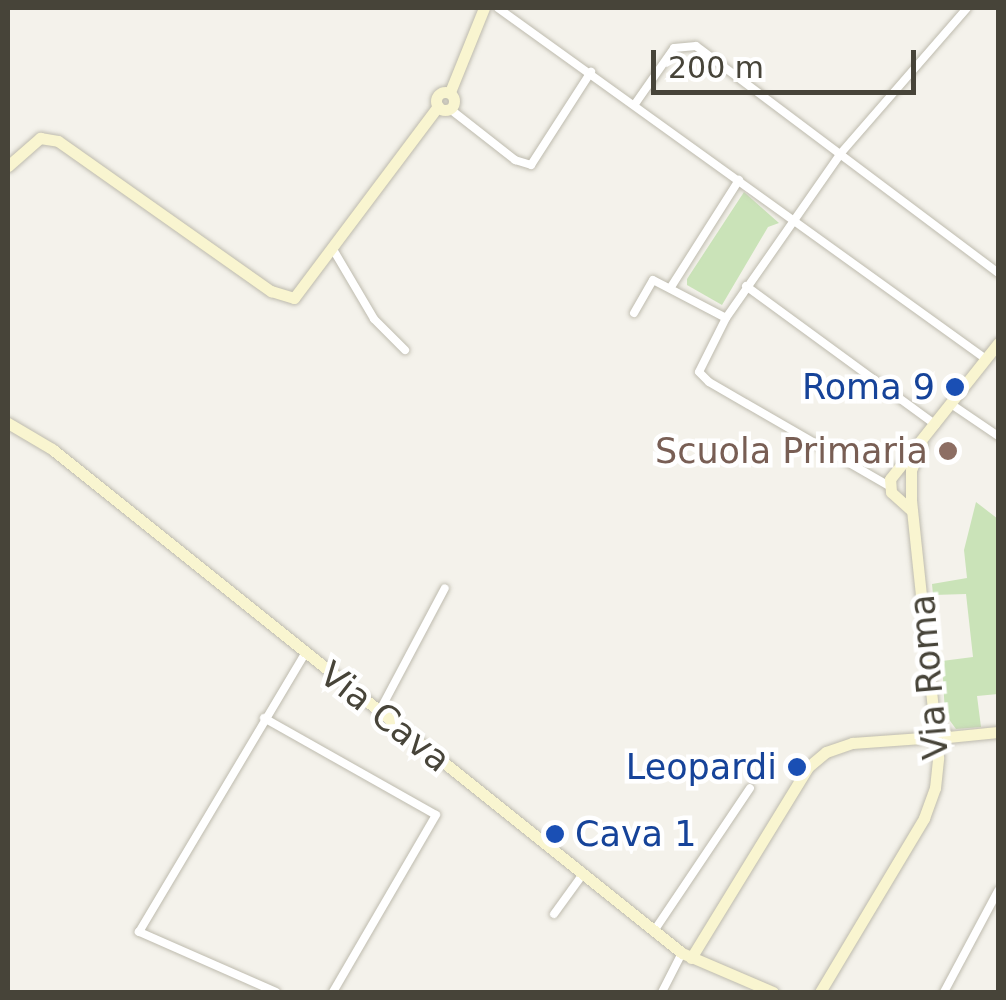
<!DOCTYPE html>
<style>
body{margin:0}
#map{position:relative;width:1006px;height:1000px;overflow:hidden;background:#f4f2eb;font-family:"DejaVu Sans",sans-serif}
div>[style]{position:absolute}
.green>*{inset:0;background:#cae3b8}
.roads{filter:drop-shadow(0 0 2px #bebbae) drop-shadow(0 0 2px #bebbae)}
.street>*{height:8px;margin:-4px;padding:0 4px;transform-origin:4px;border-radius:4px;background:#fff}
.secondary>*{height:11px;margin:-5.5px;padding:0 5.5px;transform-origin:5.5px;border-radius:5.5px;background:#f9f5d0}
.secondary>.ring{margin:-5.5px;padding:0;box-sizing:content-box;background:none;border:11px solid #f9f5d0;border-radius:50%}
.dots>*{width:28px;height:28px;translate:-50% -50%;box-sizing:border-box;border:5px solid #fff;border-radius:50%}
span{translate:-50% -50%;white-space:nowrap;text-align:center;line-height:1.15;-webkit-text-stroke:9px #fff;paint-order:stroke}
.transit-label{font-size:35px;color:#164399}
.right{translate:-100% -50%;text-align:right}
.left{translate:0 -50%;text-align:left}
.education-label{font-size:35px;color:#785e54}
.street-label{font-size:35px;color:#474439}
.frame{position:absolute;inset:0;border:10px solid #474439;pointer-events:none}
.scale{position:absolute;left:651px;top:50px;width:265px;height:45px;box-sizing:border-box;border:5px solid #474439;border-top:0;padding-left:12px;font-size:30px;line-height:35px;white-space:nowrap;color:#474439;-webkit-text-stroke:8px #fff;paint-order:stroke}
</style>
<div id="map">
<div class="green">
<div style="clip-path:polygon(744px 192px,779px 223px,768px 227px,722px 305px,687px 285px,687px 279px)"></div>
<div style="clip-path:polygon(976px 502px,998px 519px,998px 694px,977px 696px,981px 727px,956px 729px,945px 714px,942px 661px,973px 657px,966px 594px,933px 595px,932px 584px,967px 578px,964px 550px)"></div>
</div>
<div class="roads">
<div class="street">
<div style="left:498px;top:8px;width:601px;rotate:35.73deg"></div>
<div style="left:635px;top:104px;width:68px;rotate:-55.1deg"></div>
<div style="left:674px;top:48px;width:22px;rotate:-5deg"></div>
<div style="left:696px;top:46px;width:378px;rotate:36.9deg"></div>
<div style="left:450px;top:109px;width:83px;rotate:38.1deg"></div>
<div style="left:515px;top:160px;width:17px;rotate:17deg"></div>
<div style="left:531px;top:165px;width:111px;rotate:-57.2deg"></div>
<div style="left:334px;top:251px;width:79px;rotate:59.5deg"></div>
<div style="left:374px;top:319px;width:44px;rotate:45deg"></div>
<div style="left:746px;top:286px;width:235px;rotate:36.2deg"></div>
<div style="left:671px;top:287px;width:127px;rotate:-57.6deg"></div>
<div style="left:634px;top:313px;width:38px;rotate:-60deg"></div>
<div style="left:653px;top:280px;width:82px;rotate:27.5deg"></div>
<div style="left:726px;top:318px;width:201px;rotate:-55.1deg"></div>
<div style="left:841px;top:153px;width:192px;rotate:-49deg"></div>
<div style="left:726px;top:318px;width:60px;rotate:116.6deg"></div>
<div style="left:699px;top:372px;width:14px;rotate:45deg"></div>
<div style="left:709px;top:382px;width:208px;rotate:30deg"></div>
<div style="left:951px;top:404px;width:57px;rotate:34.2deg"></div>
<div style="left:379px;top:712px;width:140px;rotate:-62deg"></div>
<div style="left:264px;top:718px;width:197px;rotate:29.4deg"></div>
<div style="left:436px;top:815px;width:205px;rotate:120.2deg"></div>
<div style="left:554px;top:914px;width:49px;rotate:-54.1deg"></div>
<div style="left:654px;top:931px;width:172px;rotate:-56.1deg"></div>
<div style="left:276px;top:992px;width:150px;rotate:-156.3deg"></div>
<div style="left:139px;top:932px;width:324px;rotate:-59.2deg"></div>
<div style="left:662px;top:992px;width:44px;rotate:-62.9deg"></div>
<div style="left:944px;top:992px;width:115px;rotate:-61.9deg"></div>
</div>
<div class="secondary">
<div class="ring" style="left:436px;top:92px;width:7px;height:7px"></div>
<div style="left:450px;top:92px;width:91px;rotate:-68deg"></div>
<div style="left:8px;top:166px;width:43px;rotate:-41.2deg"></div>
<div style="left:40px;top:138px;width:18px;rotate:9deg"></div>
<div style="left:58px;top:141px;width:261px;rotate:35.2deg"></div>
<div style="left:271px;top:291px;width:24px;rotate:17deg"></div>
<div style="left:294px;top:298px;width:240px;rotate:-53.1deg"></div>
<div style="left:8px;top:423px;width:51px;rotate:30.6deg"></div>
<div style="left:52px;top:449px;width:807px;rotate:38.66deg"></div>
<div style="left:682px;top:953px;width:99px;rotate:23.2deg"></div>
<div style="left:912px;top:511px;width:28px;rotate:-138deg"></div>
<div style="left:891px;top:492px;width:13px;rotate:-94deg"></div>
<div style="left:890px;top:479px;width:174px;rotate:-51.5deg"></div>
<div style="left:937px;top:723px;width:18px;rotate:52deg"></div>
<div style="left:948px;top:737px;width:50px;rotate:-5.7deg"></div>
<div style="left:691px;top:958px;width:224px;rotate:-58.5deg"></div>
<div style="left:808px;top:767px;width:23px;rotate:-40deg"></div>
<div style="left:826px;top:752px;width:28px;rotate:-19deg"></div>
<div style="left:852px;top:743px;width:84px;rotate:-4.1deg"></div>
<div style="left:820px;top:992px;width:203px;rotate:-59.1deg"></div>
<div style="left:924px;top:818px;width:32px;rotate:-70deg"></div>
<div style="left:935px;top:788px;width:31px;rotate:-84deg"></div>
<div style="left:938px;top:757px;width:257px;rotate:-96deg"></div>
<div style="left:911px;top:501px;width:31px;rotate:-90deg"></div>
<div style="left:911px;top:470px;width:28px;rotate:-67deg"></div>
</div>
</div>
<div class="dots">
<div style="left:955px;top:387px;background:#1a4fb4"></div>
<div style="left:948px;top:451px;background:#8d6e63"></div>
<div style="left:797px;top:767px;background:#1a4fb4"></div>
<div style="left:555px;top:834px;background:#1a4fb4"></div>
</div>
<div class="transit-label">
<span class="right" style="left:935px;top:387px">Roma 9</span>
<span class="right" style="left:777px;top:767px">Leopardi</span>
<span class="left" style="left:575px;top:834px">Cava 1</span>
</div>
<div class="education-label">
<span class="right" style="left:928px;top:451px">Scuola Primaria</span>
</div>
<div class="street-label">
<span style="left:929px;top:677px;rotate:-95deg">Via Roma</span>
<span style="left:385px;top:717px;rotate:38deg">Via Cava</span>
</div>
<div class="frame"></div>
<div class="scale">200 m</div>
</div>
